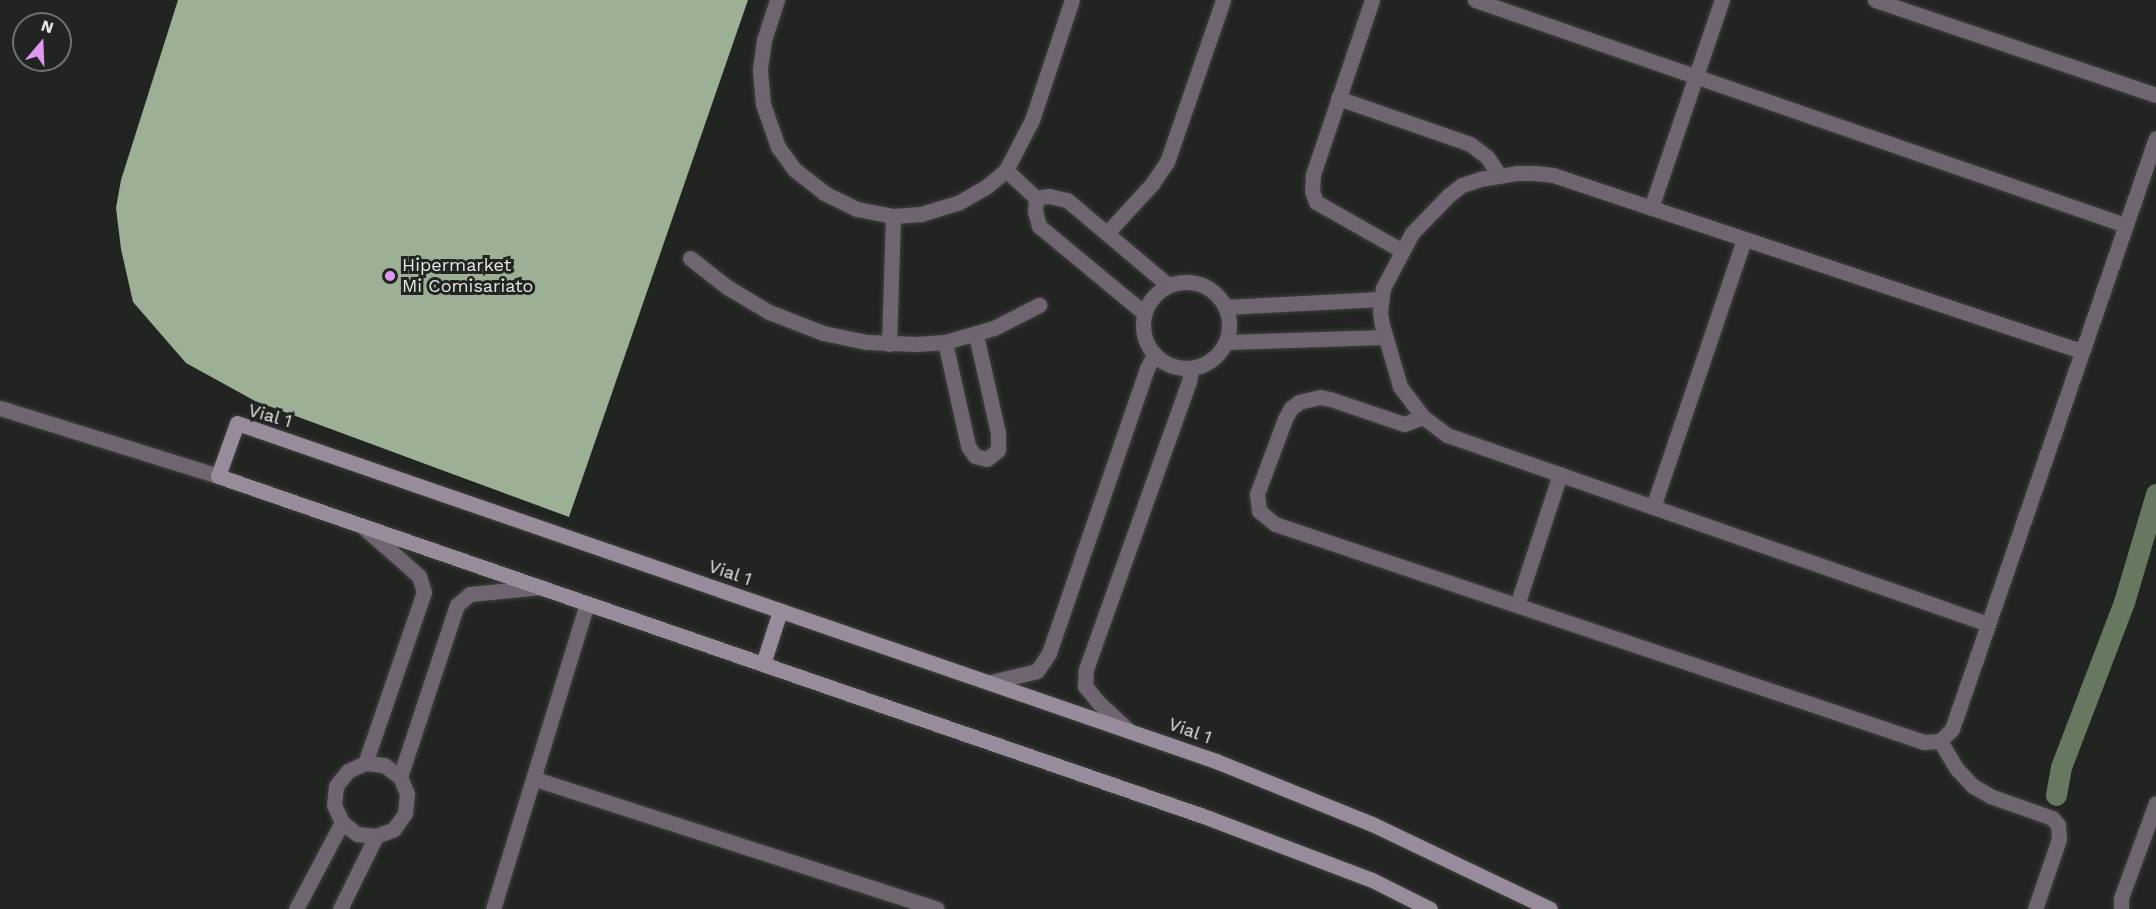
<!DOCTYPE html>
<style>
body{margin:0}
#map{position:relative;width:2156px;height:909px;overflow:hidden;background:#212420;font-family:"Work Sans",sans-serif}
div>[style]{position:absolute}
.canal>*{height:21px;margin:-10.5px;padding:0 10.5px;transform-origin:10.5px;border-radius:10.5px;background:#667960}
.building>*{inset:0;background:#9cb095}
.roads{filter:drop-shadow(0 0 2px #3c3f3b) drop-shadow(0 0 2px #3c3f3b)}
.street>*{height:15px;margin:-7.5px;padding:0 7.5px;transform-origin:7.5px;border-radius:7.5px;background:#6e6570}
.street>.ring{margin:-7.5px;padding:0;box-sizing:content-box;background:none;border:15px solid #6e6570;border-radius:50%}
.secondary>*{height:15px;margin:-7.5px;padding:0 7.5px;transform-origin:7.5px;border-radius:7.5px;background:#988b9c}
.dots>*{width:16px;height:16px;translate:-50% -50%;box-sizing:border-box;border:3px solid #212420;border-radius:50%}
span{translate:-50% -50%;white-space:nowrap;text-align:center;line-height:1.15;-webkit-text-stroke:6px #212420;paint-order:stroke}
.poi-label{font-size:18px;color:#e5e7e4}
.left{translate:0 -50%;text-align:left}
.street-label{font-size:18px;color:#e5e7e4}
.north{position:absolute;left:12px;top:12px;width:60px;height:60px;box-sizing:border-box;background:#212420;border:2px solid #6f726e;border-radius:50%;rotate:19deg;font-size:16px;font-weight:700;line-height:24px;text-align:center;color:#e5e7e4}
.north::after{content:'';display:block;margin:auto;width:21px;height:27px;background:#de98f2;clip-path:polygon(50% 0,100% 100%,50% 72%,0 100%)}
</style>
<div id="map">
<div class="canal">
<div style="left:2056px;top:795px;width:28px;rotate:-80deg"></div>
<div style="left:2061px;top:767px;width:177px;rotate:-69.1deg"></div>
<div style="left:2124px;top:602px;width:113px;rotate:-73.5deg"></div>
</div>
<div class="building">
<div style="clip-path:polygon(178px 0,748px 0,569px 517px,255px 401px,186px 363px,133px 302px,121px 249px,116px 208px,121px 180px)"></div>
</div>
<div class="roads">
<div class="street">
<div style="left:777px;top:0;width:42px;rotate:108deg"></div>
<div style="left:764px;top:40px;width:30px;rotate:98deg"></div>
<div style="left:760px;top:70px;width:34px;rotate:85deg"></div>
<div style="left:763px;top:104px;width:46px;rotate:70.8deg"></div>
<div style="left:778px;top:147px;width:29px;rotate:54deg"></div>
<div style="left:795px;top:170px;width:37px;rotate:38deg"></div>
<div style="left:824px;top:193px;width:37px;rotate:26deg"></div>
<div style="left:857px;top:209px;width:37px;rotate:11deg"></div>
<div style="left:893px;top:216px;width:28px;rotate:-4deg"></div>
<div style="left:921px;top:214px;width:39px;rotate:-17deg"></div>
<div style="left:958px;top:203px;width:32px;rotate:-30deg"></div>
<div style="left:986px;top:187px;width:26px;rotate:-40deg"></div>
<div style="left:1006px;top:170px;width:56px;rotate:-62.5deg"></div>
<div style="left:1032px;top:120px;width:126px;rotate:-71.6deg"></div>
<div style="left:1372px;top:0;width:184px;rotate:108.7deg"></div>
<div style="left:1313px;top:174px;width:17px;rotate:93deg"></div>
<div style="left:1312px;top:191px;width:12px;rotate:70deg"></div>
<div style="left:1316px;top:202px;width:98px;rotate:29.5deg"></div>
<div style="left:1475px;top:0;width:688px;rotate:19.09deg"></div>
<div style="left:1875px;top:0;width:297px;rotate:18.7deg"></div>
<div style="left:1338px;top:98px;width:140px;rotate:19.2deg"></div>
<div style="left:1470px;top:144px;width:21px;rotate:37deg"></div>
<div style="left:1487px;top:157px;width:22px;rotate:56deg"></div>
<div style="left:1006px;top:170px;width:41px;rotate:43deg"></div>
<div style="left:1036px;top:198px;width:13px;rotate:94deg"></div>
<div style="left:1035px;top:211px;width:16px;rotate:75deg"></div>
<div style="left:1039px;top:226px;width:136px;rotate:39.6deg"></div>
<div style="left:1036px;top:198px;width:13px;rotate:-9deg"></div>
<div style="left:1049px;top:196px;width:18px;rotate:13deg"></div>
<div style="left:1067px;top:200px;width:132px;rotate:40.1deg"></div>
<div style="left:1651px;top:208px;width:220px;rotate:-71.2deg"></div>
<div style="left:1107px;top:233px;width:67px;rotate:-47.4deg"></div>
<div style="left:1152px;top:184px;width:27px;rotate:-56deg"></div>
<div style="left:1167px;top:162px;width:171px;rotate:-70.9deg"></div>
<div style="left:690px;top:258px;width:47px;rotate:38.1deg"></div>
<div style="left:727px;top:287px;width:49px;rotate:30.8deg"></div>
<div style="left:769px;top:312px;width:58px;rotate:21.3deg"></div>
<div style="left:823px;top:333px;width:45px;rotate:11.6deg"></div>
<div style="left:867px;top:342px;width:49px;rotate:2.3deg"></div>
<div style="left:916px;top:344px;width:29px;rotate:-4deg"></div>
<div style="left:945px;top:342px;width:51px;rotate:-15.9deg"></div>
<div style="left:994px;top:328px;width:51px;rotate:-27.1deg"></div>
<div class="ring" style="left:1143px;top:282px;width:71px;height:71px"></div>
<div style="left:1225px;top:307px;width:156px;rotate:-2.9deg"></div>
<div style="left:945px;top:342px;width:107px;rotate:77.5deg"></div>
<div style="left:968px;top:446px;width:12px;rotate:55deg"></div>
<div style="left:975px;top:456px;width:12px;rotate:14deg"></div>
<div style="left:987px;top:459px;width:14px;rotate:-39deg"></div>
<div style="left:998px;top:450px;width:17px;rotate:-90deg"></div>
<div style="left:998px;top:433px;width:100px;rotate:-102.7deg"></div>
<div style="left:1227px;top:342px;width:157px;rotate:-1.8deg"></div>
<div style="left:889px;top:344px;width:128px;rotate:-88.2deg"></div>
<div style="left:0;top:408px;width:228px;rotate:17.3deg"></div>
<div style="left:1423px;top:417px;width:20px;rotate:160deg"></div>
<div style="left:1404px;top:424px;width:78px;rotate:-161.3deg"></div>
<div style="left:1330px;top:399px;width:10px;rotate:-169deg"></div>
<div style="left:1320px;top:397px;width:22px;rotate:167deg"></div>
<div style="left:1299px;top:402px;width:10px;rotate:143deg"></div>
<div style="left:1291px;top:408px;width:13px;rotate:119deg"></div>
<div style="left:1285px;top:419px;width:80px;rotate:110.5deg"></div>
<div style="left:1257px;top:494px;width:17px;rotate:83deg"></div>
<div style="left:1259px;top:511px;width:21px;rotate:39deg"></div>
<div style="left:1275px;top:524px;width:685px;rotate:18.57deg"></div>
<div style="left:1924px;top:742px;width:16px;rotate:-4deg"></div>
<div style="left:1940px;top:741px;width:17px;rotate:-45deg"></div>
<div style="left:1952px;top:729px;width:625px;rotate:-70.96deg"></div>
<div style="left:1653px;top:507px;width:283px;rotate:-71.2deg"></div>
<div style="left:361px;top:525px;width:77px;rotate:41.3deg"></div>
<div style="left:419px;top:576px;width:17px;rotate:73deg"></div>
<div style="left:424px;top:592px;width:181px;rotate:109deg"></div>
<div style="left:365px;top:763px;width:19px;rotate:155deg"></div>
<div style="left:348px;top:771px;width:19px;rotate:129deg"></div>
<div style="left:336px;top:786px;width:19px;rotate:96deg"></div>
<div style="left:334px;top:805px;width:19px;rotate:65deg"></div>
<div style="left:342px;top:822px;width:19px;rotate:39deg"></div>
<div style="left:357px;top:834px;width:19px;rotate:6deg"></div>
<div style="left:376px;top:836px;width:19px;rotate:-21deg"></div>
<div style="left:394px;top:829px;width:19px;rotate:-55deg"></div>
<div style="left:405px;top:813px;width:19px;rotate:-84deg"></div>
<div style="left:407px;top:794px;width:18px;rotate:-112deg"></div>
<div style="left:400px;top:777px;width:20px;rotate:-143deg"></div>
<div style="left:384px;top:765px;width:19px;rotate:-174deg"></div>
<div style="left:1517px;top:605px;width:138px;rotate:-71.8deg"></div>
<div style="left:1988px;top:624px;width:573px;rotate:-160.74deg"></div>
<div style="left:1447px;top:435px;width:30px;rotate:-143deg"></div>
<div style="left:1423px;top:417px;width:39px;rotate:-127deg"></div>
<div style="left:1400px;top:386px;width:64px;rotate:-106.4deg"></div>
<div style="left:1382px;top:325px;width:13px;rotate:-99deg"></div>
<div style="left:1380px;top:312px;width:24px;rotate:-83deg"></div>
<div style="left:1383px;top:288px;width:62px;rotate:-62.2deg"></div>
<div style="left:1412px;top:233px;width:53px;rotate:-45.8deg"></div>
<div style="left:1449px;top:195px;width:16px;rotate:-38deg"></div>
<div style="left:1462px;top:185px;width:19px;rotate:-18deg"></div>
<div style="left:1480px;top:179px;width:37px;rotate:-9deg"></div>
<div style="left:1517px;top:173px;width:18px"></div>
<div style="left:1535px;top:173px;width:18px;rotate:6deg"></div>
<div style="left:1553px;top:175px;width:557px;rotate:18.43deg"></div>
<div style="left:991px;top:682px;width:47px;rotate:-13.4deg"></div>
<div style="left:1037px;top:671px;width:22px;rotate:-56deg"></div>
<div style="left:1049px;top:653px;width:301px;rotate:-71deg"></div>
<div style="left:1147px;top:368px;width:15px;rotate:-62deg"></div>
<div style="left:1127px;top:729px;width:40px;rotate:-137deg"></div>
<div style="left:1098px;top:702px;width:21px;rotate:-129deg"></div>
<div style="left:1085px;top:686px;width:17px;rotate:-87deg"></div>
<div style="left:1086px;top:669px;width:305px;rotate:-70.3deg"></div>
<div style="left:1189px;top:382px;width:13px;rotate:-81deg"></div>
<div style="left:1940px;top:741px;width:33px;rotate:59deg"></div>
<div style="left:1957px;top:769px;width:23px;rotate:47deg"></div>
<div style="left:1973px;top:786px;width:20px;rotate:30deg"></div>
<div style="left:1990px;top:796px;width:66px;rotate:19.5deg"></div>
<div style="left:2052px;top:818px;width:9px;rotate:49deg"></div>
<div style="left:2058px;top:825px;width:14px;rotate:86deg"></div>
<div style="left:2059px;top:839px;width:74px;rotate:108.9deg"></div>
<div style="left:400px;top:777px;width:181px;rotate:-71.7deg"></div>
<div style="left:457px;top:605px;width:17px;rotate:-40deg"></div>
<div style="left:470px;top:594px;width:71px;rotate:-5.6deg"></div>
<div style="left:535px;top:779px;width:422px;rotate:17.9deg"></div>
<div style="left:296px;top:909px;width:98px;rotate:-62.1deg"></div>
<div style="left:340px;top:909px;width:81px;rotate:-63.7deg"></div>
<div style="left:493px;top:909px;width:320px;rotate:-72.9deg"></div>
<div style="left:2121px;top:909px;width:11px;rotate:-90deg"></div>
<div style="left:2121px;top:898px;width:101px;rotate:-69.8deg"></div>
</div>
<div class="secondary">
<div style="left:763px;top:664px;width:56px;rotate:-72.2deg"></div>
<div style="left:1430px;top:909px;width:65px;rotate:-153.4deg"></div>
<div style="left:1372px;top:880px;width:174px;rotate:-159.2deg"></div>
<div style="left:1209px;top:818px;width:1048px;rotate:-160.96deg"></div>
<div style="left:218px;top:476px;width:56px;rotate:-70.3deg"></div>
<div style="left:237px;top:423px;width:1036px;rotate:19.05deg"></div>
<div style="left:1216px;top:761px;width:168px;rotate:22deg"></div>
<div style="left:1372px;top:824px;width:197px;rotate:25.5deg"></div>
</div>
</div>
<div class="dots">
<div style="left:390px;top:276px;background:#de98f2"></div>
</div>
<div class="poi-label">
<span class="left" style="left:402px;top:276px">Hipermarket<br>Mi Comisariato</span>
</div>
<div class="street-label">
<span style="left:270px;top:416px;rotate:16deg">Vial 1</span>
<span style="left:730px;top:573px;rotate:19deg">Vial 1</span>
<span style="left:1190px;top:731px;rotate:20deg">Vial 1</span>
</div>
<div class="north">N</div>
</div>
